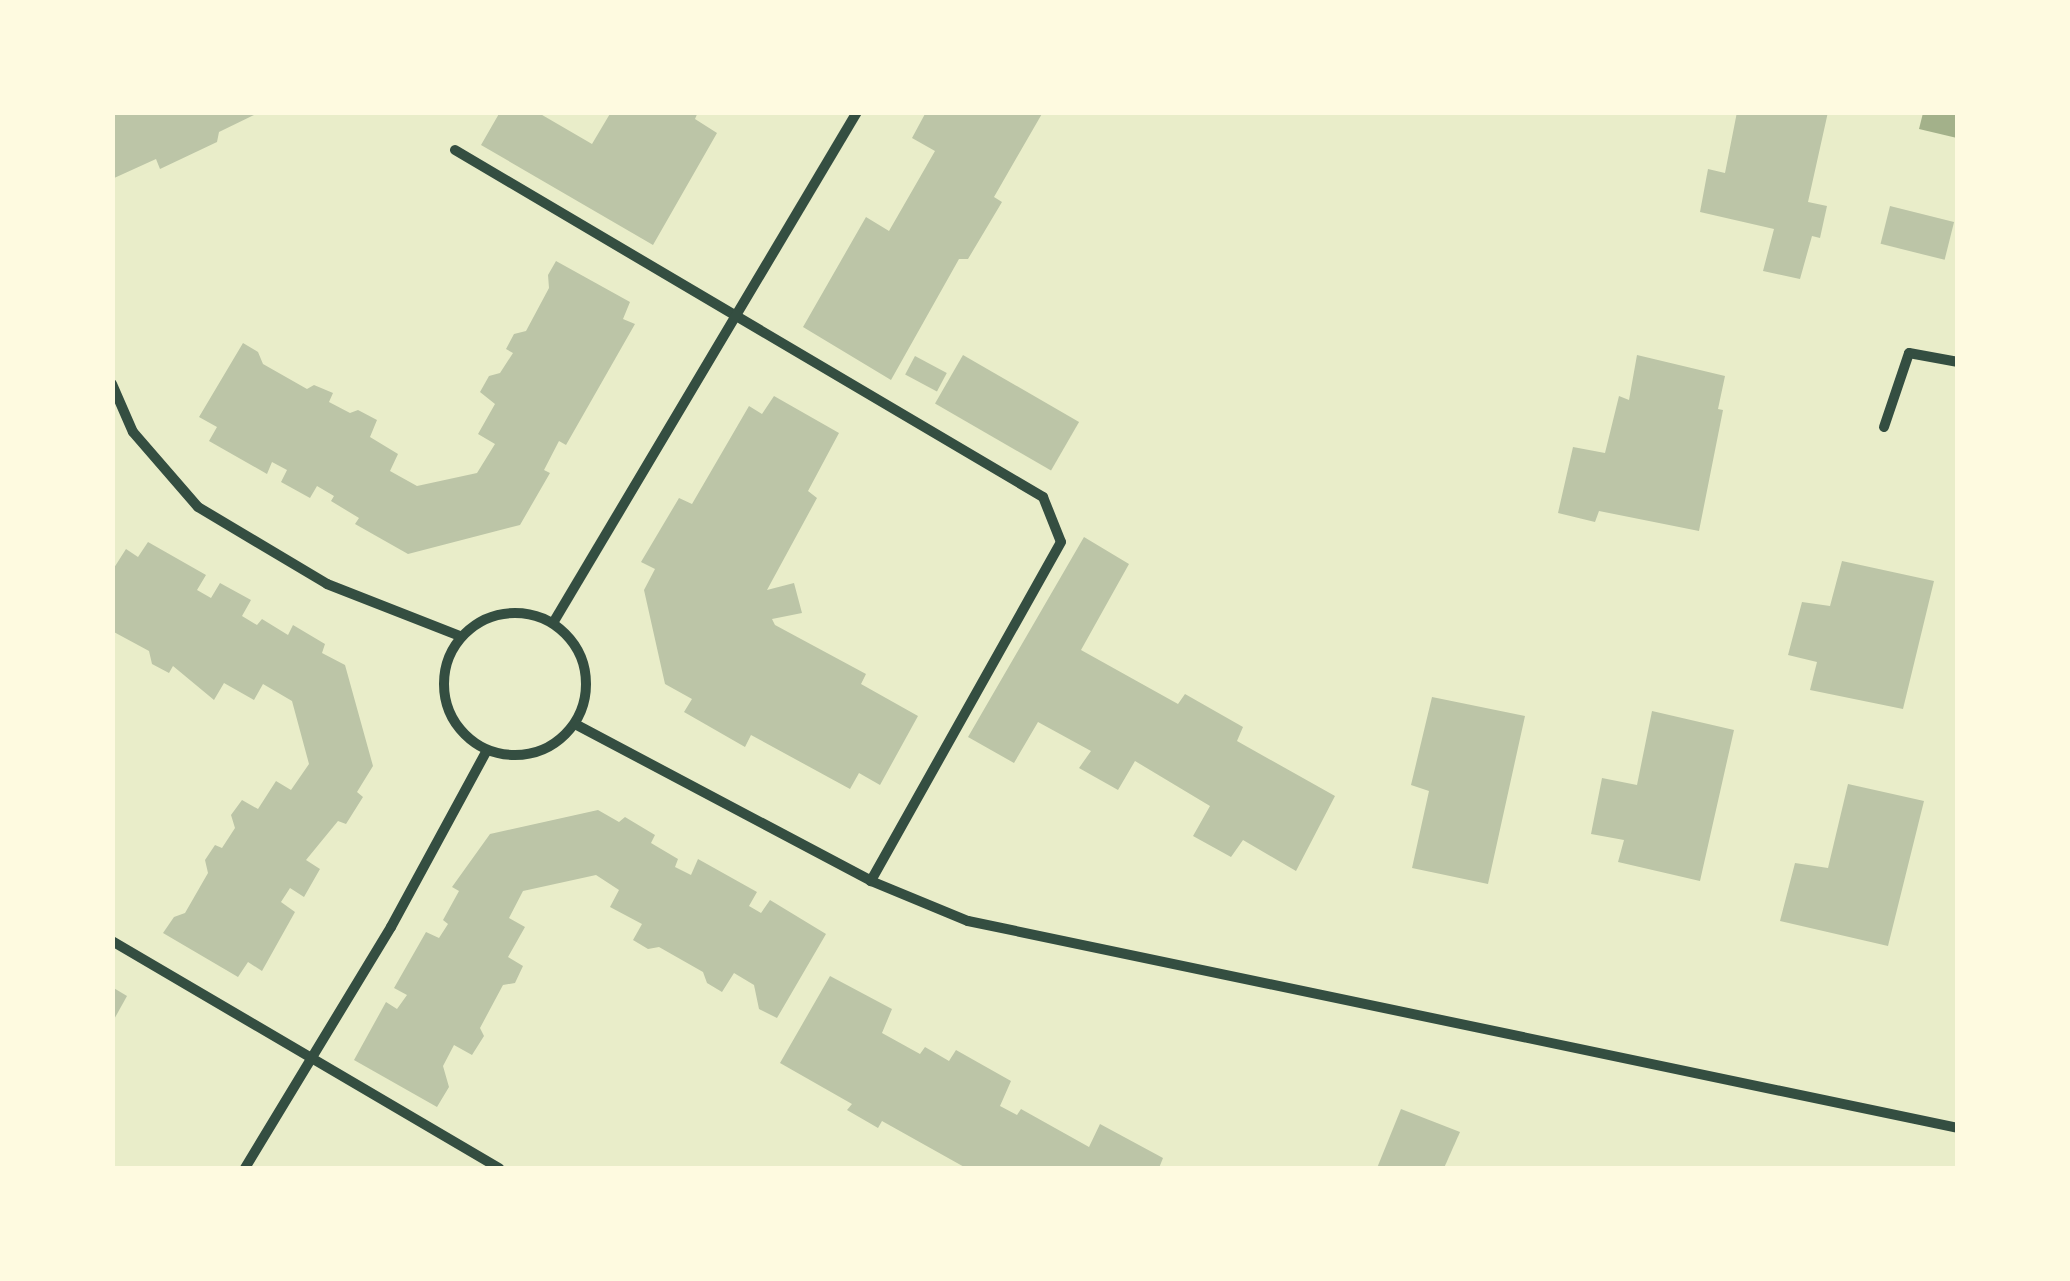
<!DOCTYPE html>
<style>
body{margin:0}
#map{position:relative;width:2070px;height:1281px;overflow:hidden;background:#e9edc9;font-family:Montserrat,sans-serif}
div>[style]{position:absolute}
.water>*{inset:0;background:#a3b18a}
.building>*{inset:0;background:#bcc5a7;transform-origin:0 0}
.minor>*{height:10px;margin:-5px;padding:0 5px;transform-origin:5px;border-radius:5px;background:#344e41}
.minor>.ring{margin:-5px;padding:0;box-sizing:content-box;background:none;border:10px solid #344e41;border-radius:50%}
span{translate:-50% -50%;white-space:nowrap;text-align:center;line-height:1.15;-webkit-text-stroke:8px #fefae0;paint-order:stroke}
.frame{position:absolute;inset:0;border:115px solid #fefae0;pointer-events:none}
</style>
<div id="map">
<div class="water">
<div style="clip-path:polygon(1923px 113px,1957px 113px,1957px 138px,1919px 129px)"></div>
</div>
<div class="building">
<div style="clip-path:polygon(112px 112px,260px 112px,219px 132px,217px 142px,160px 169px,156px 159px,112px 179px)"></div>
<div style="clip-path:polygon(500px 112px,537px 112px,592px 144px,611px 112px,698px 112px,695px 119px,717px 133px,653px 245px,481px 145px)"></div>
<div style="clip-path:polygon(926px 112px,1043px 112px,994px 197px,1002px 202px,968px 259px,959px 259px,891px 380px,803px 327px,866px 217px,889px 231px,935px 151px,912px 138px)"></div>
<div style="clip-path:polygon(1737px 112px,1828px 112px,1808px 202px,1827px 206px,1820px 238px,1812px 236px,1800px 279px,1763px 271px,1774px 229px,1700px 212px,1708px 169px,1725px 173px)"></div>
<div style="left:1890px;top:206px;width:66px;height:39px;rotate:14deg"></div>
<div style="clip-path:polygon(556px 261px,630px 302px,623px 319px,635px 324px,566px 445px,559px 441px,544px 470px,550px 473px,520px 525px,408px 554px,355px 524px,359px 518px,331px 501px,334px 496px,317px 486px,310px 498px,281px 482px,287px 470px,272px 462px,267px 474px,209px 441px,217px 427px,199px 417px,243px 343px,258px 352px,263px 364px,307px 389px,314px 385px,333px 393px,329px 402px,350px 413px,358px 410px,377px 420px,370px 437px,398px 454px,390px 471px,417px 486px,477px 473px,495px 444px,478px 434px,495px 404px,480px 392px,489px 376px,500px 373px,513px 353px,506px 349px,514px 334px,526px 331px,549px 288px,548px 275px)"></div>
<div style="left:963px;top:355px;width:134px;height:56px;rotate:30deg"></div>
<div style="clip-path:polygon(1637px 355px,1725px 376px,1718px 409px,1723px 410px,1699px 531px,1599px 511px,1595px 522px,1558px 513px,1573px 447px,1605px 453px,1619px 396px,1629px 400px)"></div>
<div style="left:915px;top:356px;width:36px;height:21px;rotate:28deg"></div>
<div style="clip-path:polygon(774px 396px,839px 433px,808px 491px,817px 498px,767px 590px,794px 583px,802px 613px,772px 619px,775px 625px,866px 674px,861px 684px,918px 716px,880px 785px,859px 773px,850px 789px,751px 735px,745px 747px,684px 712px,692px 699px,665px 684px,644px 590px,655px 569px,641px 562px,679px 498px,692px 504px,749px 406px,762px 414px)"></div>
<div style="clip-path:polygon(1084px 537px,1129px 564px,1081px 650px,1178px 704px,1185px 694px,1243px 727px,1237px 741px,1335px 796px,1296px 871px,1243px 840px,1231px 857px,1193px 836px,1210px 806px,1135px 761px,1118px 790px,1079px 768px,1091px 751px,1038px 722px,1014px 763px,968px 737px)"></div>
<div style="clip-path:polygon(148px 542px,206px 575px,197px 590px,211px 598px,220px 583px,251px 600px,242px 616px,257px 625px,262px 619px,288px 635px,293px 625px,325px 644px,322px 653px,345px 665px,373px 766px,357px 792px,363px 797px,346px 824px,338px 821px,306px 860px,320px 869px,304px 897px,290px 888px,281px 902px,295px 912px,262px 971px,248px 962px,238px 977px,163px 933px,174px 917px,185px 913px,208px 873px,205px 860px,215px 845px,222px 848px,235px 828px,231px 815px,242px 800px,258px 809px,276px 781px,291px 790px,309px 764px,292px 701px,263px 684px,254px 700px,224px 683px,214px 700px,173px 666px,169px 673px,152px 664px,149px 651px,112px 631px,112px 571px,126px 549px,138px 557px)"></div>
<div style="clip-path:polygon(1842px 561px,1934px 581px,1903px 709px,1810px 690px,1817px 662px,1788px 655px,1802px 602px,1830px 606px)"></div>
<div style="clip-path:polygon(1432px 697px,1525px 716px,1488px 884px,1412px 868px,1429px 791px,1411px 785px)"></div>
<div style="clip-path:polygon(1652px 711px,1734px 730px,1700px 881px,1618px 862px,1624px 840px,1591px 834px,1602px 778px,1637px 785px)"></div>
<div style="clip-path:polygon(1848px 784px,1924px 801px,1888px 946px,1780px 921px,1795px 863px,1828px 868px)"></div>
<div style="clip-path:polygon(598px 810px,619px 822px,625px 817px,655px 835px,651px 843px,678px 859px,675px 867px,691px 875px,698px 859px,757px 892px,749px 906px,761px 913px,770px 900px,826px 934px,777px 1018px,759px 1009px,754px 985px,734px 973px,722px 992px,707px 983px,703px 972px,659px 947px,648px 949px,633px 940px,642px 924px,610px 907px,619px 890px,596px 875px,523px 891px,509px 918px,525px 927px,508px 957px,523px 966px,515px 983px,503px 985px,480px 1028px,484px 1036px,472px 1055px,454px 1045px,443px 1066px,449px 1087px,437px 1107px,354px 1060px,386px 1002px,397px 1009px,407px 995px,394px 988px,426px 932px,439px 938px,448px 924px,443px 920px,459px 891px,452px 887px,490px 834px)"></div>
<div style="clip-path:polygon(830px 976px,892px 1009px,882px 1033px,920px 1054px,925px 1047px,949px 1061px,956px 1050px,1011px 1081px,1000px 1106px,1017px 1115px,1021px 1109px,1089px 1147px,1100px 1124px,1163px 1158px,1159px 1168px,966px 1168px,882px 1121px,878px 1128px,847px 1110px,852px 1104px,780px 1063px)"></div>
<div style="clip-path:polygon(112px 987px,127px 996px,112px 1023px)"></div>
<div style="clip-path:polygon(1401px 1109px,1460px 1132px,1444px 1168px,1377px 1168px)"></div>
</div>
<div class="minor">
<div style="left:455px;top:150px;width:683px;rotate:30.55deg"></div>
<div style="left:1043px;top:497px;width:48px;rotate:68.2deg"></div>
<div style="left:1061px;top:542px;width:389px;rotate:119.3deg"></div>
<div style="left:112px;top:384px;width:52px;rotate:66.4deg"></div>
<div style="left:133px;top:432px;width:99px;rotate:49.1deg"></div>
<div style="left:198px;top:507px;width:150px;rotate:30.8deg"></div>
<div style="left:327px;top:584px;width:143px;rotate:21.4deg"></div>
<div style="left:1884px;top:427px;width:78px;rotate:-71.3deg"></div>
<div style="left:1909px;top:353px;width:50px;rotate:10.4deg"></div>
<div class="ring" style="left:444px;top:613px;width:132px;height:132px"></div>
<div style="left:553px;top:623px;width:595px;rotate:-59.25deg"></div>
<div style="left:575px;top:724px;width:335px;rotate:27.9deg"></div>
<div style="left:871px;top:881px;width:105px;rotate:22.4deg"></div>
<div style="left:968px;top:921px;width:1011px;rotate:11.81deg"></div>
<div style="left:112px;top:941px;width:449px;rotate:30.4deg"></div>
<div style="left:245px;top:1168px;width:282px;rotate:-58.8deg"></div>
<div style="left:391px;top:927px;width:201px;rotate:-61.5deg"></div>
</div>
<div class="frame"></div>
</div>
